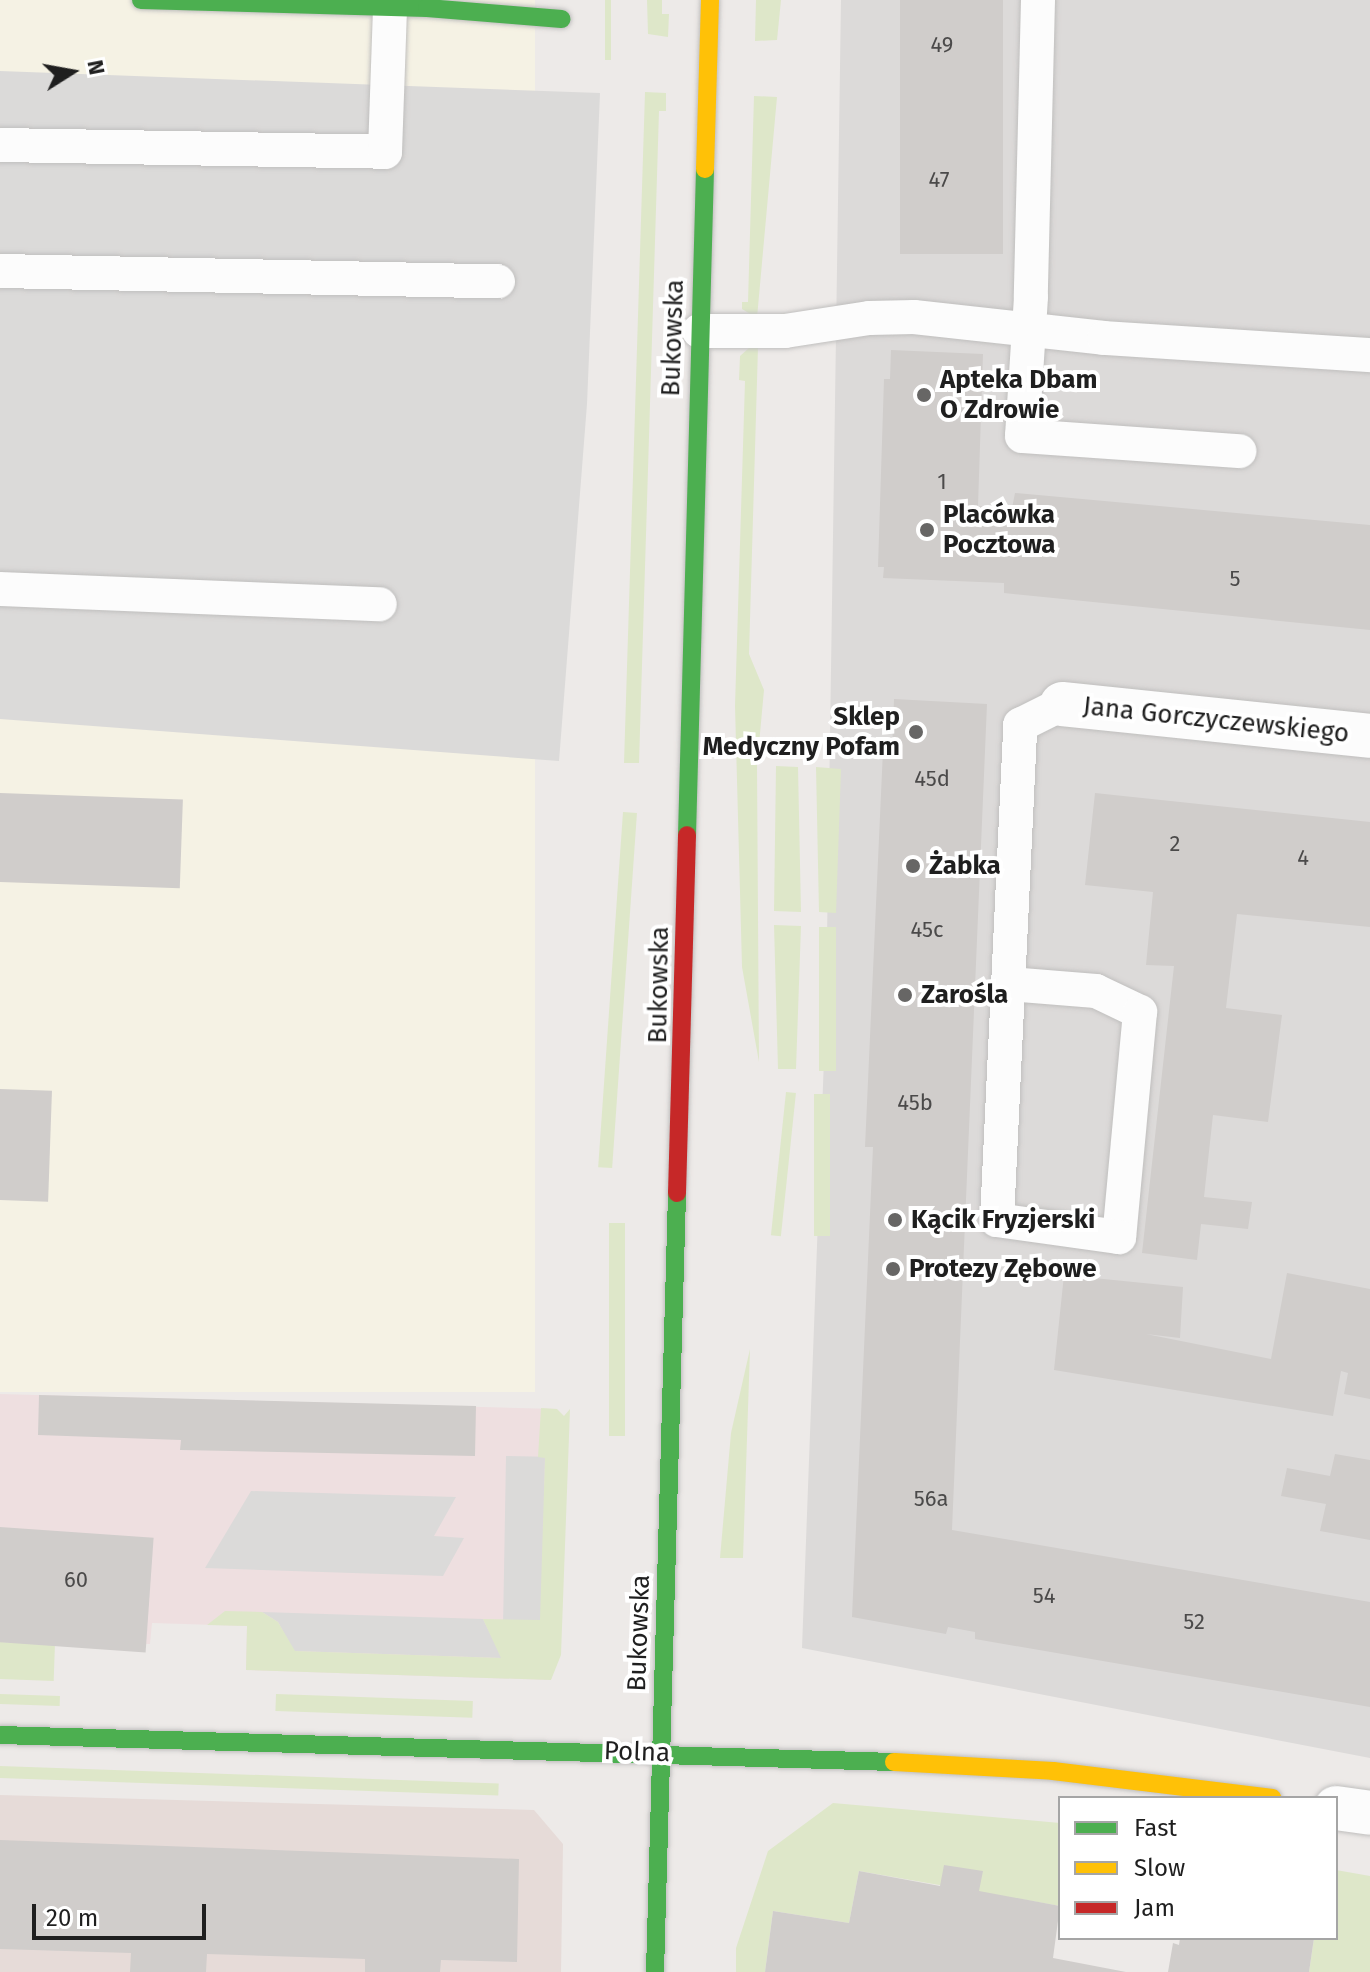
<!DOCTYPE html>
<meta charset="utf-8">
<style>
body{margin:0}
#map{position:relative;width:1370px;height:1972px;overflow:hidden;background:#edeae8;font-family:"Fira Sans",sans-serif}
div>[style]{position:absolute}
.residential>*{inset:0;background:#dcdad9}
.commercial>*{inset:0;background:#eedfe0}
.education>*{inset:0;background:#f5f2e4;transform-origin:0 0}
.religious>*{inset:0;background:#dbdad9;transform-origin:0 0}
.military>*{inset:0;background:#e6dbd8}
.grass>*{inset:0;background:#dee7c9;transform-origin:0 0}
.building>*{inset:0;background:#d0cdcb;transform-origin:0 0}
.roads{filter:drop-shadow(0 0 2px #c0bfbe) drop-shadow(0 0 2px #c0bfbe)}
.lane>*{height:34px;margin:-17px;padding:0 17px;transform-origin:17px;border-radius:17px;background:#fcfcfc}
.street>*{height:44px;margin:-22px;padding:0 22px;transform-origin:22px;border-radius:22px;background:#fcfcfc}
.fast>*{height:18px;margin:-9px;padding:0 9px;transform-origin:9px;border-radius:9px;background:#4caf50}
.slow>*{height:18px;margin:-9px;padding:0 9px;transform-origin:9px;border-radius:9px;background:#ffc107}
.jam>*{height:18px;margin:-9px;padding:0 9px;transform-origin:9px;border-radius:9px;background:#c62828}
.dots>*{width:22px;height:22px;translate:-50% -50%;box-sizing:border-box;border:4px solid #fff;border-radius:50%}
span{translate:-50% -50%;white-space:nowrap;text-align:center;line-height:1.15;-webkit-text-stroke:8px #fff;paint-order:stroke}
.number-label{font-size:22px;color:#4b4a4a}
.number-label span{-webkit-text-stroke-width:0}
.street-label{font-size:26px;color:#1f1f1f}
.poi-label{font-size:26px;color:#1f1f1f;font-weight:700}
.left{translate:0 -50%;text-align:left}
.right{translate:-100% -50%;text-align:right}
.legend{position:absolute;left:1058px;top:1796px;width:280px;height:144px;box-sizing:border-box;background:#fff;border:2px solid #a5a5a5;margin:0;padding:10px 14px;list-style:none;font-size:24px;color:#1f1f1f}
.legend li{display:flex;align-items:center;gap:16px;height:40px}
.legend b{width:40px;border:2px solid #a5a5a5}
.north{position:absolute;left:32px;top:32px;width:80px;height:80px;-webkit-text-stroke:6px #fff;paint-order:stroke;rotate:79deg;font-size:22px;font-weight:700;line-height:32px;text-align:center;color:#1f1f1f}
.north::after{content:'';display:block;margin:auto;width:28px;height:36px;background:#1f1f1f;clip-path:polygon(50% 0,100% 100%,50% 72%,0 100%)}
.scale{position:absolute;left:32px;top:1904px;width:174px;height:36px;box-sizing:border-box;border:4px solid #1f1f1f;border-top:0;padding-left:10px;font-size:24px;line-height:28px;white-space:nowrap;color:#1f1f1f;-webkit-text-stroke:6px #fff;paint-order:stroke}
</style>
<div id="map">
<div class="residential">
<div style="clip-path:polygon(841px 0,1370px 0,1370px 1758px,802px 1648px,826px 1005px)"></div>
</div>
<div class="commercial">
<div style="clip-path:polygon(0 1394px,557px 1409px,551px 1680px,246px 1670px,247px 1626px,152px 1623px,150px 1644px,0 1642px)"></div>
</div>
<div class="education">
<div style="left:0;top:0;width:535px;height:1392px"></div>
</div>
<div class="religious">
<div style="clip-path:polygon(0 71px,600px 93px,587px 404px,559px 761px,0 719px)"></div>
<div style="left:506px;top:1456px;width:39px;height:164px;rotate:1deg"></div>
<div style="clip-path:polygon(251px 1491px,456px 1497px,434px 1536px,464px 1538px,443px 1576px,205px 1568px)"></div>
<div style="clip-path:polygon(262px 1612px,483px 1619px,502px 1658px,294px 1651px,278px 1622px)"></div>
</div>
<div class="military">
<div style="clip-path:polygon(0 1795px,534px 1810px,563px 1844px,561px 1972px,0 1972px)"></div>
</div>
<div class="grass">
<div style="left:605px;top:0;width:6px;height:60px"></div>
<div style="clip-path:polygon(647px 0,662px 0,662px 14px,669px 14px,668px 37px,648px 34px)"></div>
<div style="clip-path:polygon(756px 0,781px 0,777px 40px,755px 41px)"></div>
<div style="clip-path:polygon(645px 92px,666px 93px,666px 111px,659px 111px,639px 763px,624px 763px)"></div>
<div style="clip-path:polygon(754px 96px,777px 97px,757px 318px,742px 309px,742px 302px,748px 302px)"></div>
<div style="clip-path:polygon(750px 347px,758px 347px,749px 654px,764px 690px,757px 766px,759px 1062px,742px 967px,735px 706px,745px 381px,739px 380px,740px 356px)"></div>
<div style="clip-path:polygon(776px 766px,798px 767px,801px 912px,774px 911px)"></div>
<div style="clip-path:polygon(816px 767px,841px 769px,836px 913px,819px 912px)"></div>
<div style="left:623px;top:812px;width:14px;height:356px;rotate:4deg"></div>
<div style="clip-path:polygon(774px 925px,801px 926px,796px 1069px,778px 1069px)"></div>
<div style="left:819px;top:927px;width:17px;height:144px"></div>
<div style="left:786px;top:1092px;width:10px;height:144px;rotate:6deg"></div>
<div style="left:814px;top:1094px;width:16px;height:142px"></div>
<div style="left:609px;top:1223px;width:16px;height:213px"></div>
<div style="clip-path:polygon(750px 1349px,743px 1558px,720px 1558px,731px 1433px)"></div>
<div style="clip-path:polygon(541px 1408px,557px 1409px,564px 1416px,570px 1409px,561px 1655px,551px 1680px,246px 1670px,247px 1626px,207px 1625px,225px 1611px,262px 1612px,278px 1622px,295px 1651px,501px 1658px,483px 1619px,540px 1620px,545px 1458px,538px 1457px)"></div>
<div style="left:0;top:1642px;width:55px;height:37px;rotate:2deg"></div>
<div style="left:0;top:1694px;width:60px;height:10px;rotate:2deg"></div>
<div style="left:276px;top:1694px;width:197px;height:17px;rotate:2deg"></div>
<div style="left:0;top:1766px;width:499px;height:12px;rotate:2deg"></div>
<div style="clip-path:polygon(833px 1803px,1060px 1823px,1060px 1906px,859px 1871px,849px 1923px,773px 1911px,765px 1972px,736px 1972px,736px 1948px,768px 1851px)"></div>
<div style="clip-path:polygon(1336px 1870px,1370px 1876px,1370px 1972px,1309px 1972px,1314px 1938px,1336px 1938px)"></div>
</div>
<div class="building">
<div style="left:900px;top:0;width:103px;height:254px"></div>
<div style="clip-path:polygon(891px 350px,983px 354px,978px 506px,1012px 508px,1015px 493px,1370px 525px,1370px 630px,1004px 593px,1004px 583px,883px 578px,884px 567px,878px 567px,884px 379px,890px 379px)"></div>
<div style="clip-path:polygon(894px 699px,987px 704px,952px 1530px,1370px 1602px,1370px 1707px,975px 1639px,975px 1632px,948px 1627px,946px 1634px,852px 1617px,873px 1147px,865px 1147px,883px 750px,892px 750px)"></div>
<div style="left:0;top:793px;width:183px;height:89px;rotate:2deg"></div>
<div style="clip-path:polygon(1095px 793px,1370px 822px,1370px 927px,1237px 914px,1226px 1008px,1282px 1015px,1268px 1122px,1213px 1115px,1204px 1197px,1252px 1202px,1248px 1229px,1201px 1224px,1197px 1260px,1142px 1253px,1174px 966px,1146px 965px,1153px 892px,1085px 885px)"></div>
<div style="left:0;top:1089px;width:52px;height:111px;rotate:2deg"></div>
<div style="clip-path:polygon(1287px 1273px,1370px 1289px,1370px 1399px,1344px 1394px,1348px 1373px,1341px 1371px,1333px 1416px,1054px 1370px,1064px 1275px,1183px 1287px,1180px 1338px,1146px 1334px,1271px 1359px)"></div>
<div style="clip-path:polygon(39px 1395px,476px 1406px,475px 1456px,180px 1450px,181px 1440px,38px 1435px)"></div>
<div style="clip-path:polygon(1335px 1454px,1370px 1460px,1370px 1540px,1320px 1531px,1326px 1504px,1281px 1496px,1287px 1468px,1330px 1476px)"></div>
<div style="left:0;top:1527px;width:154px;height:115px;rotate:4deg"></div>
<div style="clip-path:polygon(0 1840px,519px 1859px,517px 1962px,441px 1960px,440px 1972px,365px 1972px,365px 1959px,207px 1954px,206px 1972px,130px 1972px,131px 1953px,0 1949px)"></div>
<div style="clip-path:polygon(944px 1865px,983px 1871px,979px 1891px,1060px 1906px,1053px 1958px,1126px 1972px,765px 1972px,773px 1911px,849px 1923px,859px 1871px,940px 1886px)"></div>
<div style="clip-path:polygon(1180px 1938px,1314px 1938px,1309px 1972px,1168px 1972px,1173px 1943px,1179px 1945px)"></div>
</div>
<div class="roads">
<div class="lane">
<div style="left:1038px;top:0;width:297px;rotate:91.4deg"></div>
<div style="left:1031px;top:297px;width:139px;rotate:93.7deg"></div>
<div style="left:1022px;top:436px;width:218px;rotate:4deg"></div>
<div style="left:0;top:145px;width:385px;rotate:1deg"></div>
<div style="left:385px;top:152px;width:144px;rotate:-88deg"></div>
<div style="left:0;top:271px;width:498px;rotate:1.2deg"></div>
<div style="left:699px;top:331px;width:86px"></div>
<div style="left:785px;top:331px;width:85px;rotate:-8.8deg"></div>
<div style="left:869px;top:318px;width:45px;rotate:-1.3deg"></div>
<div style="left:914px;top:317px;width:191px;rotate:6.3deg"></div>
<div style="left:1104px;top:338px;width:267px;rotate:3.7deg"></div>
<div style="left:0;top:589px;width:380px;rotate:2.3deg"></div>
<div style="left:1009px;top:984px;width:87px;rotate:4.6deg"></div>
<div style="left:1096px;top:991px;width:49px;rotate:25.5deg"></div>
<div style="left:1140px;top:1012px;width:226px;rotate:95.3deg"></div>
<div style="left:1119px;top:1237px;width:123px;rotate:-172.1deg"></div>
<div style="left:997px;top:1220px;width:496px;rotate:-87.3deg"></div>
<div style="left:1020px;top:725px;width:47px;rotate:-26.6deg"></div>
</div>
<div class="street">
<div style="left:1062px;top:704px;width:310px;rotate:5.9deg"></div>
<div style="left:1336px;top:1808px;width:34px;rotate:8deg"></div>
</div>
<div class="fast">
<div style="left:141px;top:0;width:286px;rotate:1.6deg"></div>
<div style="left:427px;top:8px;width:135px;rotate:4.7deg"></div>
<div style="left:687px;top:835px;width:666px;rotate:-88.45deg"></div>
<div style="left:0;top:1735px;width:894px;rotate:1.73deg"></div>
<div style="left:655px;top:1972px;width:779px;rotate:-88.38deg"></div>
</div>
<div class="slow">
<div style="left:705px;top:169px;width:169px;rotate:-88.3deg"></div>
<div style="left:894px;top:1762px;width:159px;rotate:3.2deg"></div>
<div style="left:1053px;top:1771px;width:221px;rotate:7deg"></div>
</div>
<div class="jam">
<div style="left:677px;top:1193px;width:358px;rotate:-88.4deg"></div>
</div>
</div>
<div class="dots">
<div style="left:924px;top:395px;background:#676665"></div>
<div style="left:927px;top:530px;background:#676665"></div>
<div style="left:916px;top:732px;background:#676665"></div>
<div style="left:913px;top:866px;background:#676665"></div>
<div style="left:905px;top:995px;background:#676665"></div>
<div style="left:895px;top:1220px;background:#676665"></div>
<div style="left:893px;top:1269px;background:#676665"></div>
</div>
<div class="number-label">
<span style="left:942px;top:45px">49</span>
<span style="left:939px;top:180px">47</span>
<span style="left:942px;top:482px">1</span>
<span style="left:1235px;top:579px">5</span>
<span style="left:932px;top:779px">45d</span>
<span style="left:1175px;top:844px">2</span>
<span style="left:1303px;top:858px">4</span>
<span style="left:927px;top:930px">45c</span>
<span style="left:915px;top:1103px">45b</span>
<span style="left:931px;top:1499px">56a</span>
<span style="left:76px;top:1580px">60</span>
<span style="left:1044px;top:1596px">54</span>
<span style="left:1194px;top:1622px">52</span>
</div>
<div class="street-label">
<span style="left:673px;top:338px;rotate:-88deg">Bukowska</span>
<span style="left:1216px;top:720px;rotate:6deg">Jana Gorczyczewskiego</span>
<span style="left:659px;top:985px;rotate:-89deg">Bukowska</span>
<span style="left:639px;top:1633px;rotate:-88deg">Bukowska</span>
<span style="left:637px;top:1752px;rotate:2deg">Polna</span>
</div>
<div class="poi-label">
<span class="left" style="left:940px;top:395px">Apteka Dbam<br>O Zdrowie</span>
<span class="left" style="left:943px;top:530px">Placówka<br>Pocztowa</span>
<span class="right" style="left:900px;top:732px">Sklep<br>Medyczny Pofam</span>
<span class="left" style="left:929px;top:866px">Żabka</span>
<span class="left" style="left:921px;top:995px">Zarośla</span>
<span class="left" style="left:911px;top:1220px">Kącik Fryzjerski</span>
<span class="left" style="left:909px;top:1269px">Protezy Zębowe</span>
</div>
<ul class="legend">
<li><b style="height:10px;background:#4caf50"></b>Fast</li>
<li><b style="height:10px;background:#ffc107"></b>Slow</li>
<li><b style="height:10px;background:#c62828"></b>Jam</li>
</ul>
<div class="north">N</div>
<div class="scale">20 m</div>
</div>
